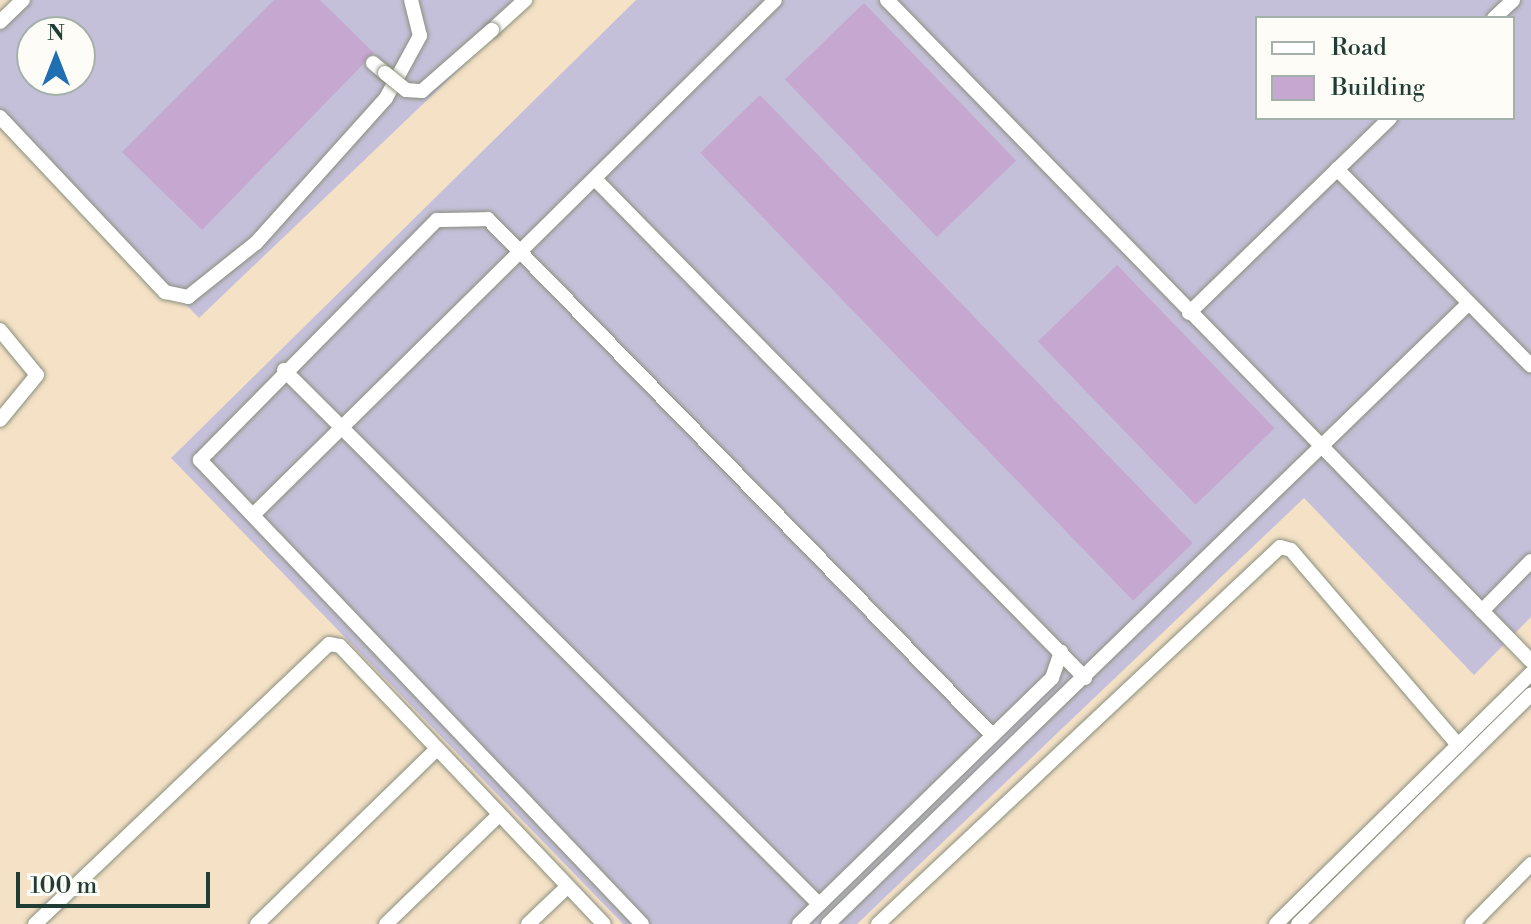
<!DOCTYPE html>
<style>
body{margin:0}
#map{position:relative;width:1531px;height:924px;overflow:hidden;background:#f4e1c6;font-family:"Libre Bodoni",serif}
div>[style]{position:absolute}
.industrial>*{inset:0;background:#c5c0da}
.building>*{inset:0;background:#c6a7d0;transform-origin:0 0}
.roads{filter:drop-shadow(0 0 2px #8a8f7d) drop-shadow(0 0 2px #8a8f7d)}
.minor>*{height:14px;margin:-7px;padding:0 7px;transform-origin:7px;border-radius:7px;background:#fff}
.bridges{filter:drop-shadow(0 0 2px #8a8f7d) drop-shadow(0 0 2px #8a8f7d)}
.minor-bridge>*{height:14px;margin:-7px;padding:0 7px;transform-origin:7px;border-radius:7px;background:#fff}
span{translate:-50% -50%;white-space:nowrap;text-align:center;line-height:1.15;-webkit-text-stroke:8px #fdfcf7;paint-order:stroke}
.legend{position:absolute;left:1255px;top:16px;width:260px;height:104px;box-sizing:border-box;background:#fdfcf7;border:2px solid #a4b0a9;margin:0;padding:10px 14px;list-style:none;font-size:24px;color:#1f3d34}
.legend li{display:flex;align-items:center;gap:16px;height:40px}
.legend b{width:40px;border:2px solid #a4b0a9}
.north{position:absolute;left:16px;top:16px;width:80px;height:80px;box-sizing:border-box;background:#fdfcf7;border:2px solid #a4b0a9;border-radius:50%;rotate:0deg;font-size:22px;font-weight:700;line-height:32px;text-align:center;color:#1f3d34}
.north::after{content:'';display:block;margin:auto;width:28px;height:36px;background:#1f6fb2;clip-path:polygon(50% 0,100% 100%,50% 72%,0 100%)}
.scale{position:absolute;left:16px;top:872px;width:194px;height:36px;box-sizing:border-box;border:4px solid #1f3d34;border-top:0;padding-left:10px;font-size:24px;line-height:28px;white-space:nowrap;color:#1f3d34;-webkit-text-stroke:6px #fdfcf7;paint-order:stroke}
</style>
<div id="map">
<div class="industrial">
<div style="clip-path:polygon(evenodd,15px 0,532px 0,199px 318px,0 112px,0 15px,15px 0,32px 32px,80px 32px,80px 80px,32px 80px,32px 32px)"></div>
<div style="clip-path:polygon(evenodd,636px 0,1531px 0,1531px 617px,1474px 675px,1304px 498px,857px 924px,623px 924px,171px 458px,636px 0,1257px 18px,1513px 18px,1513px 118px,1257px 118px,1257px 18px)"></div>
</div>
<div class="building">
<div style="clip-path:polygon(274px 0,320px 0,374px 53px,202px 230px,122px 152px)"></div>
<div style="left:864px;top:3px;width:219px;height:110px;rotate:46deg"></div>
<div style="left:760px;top:95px;width:623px;height:83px;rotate:46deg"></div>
<div style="left:1117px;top:265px;width:227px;height:110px;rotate:46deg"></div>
</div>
<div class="roads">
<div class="minor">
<div style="left:887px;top:0;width:923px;rotate:45.75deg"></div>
<div style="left:1494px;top:18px;width:26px;rotate:-43deg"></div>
<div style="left:0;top:22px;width:32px;rotate:-44deg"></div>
<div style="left:492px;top:30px;width:45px;rotate:-42.3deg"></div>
<div style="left:373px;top:63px;width:16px;rotate:40deg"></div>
<div style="left:0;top:117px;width:241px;rotate:46.7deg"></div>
<div style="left:165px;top:292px;width:24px;rotate:12deg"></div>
<div style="left:188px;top:297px;width:87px;rotate:-38.5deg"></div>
<div style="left:256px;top:243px;width:195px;rotate:-48.1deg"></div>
<div style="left:386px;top:98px;width:71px;rotate:-61.3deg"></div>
<div style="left:420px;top:36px;width:37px;rotate:-104deg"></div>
<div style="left:1337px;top:169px;width:276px;rotate:45.4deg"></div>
<div style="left:596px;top:180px;width:698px;rotate:45.52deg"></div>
<div style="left:1189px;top:313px;width:280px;rotate:-44.1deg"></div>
<div style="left:0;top:330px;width:58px;rotate:50.6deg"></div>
<div style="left:37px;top:375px;width:58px;rotate:129.4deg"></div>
<div style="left:284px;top:370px;width:756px;rotate:44.95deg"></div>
<div style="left:253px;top:515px;width:733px;rotate:-44.61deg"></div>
<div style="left:1482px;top:611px;width:70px;rotate:-45.6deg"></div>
<div style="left:35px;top:924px;width:406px;rotate:-43.6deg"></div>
<div style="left:329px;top:644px;width:11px;rotate:10deg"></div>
<div style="left:340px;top:646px;width:383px;rotate:46.5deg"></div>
<div style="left:257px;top:924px;width:248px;rotate:-44.2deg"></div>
<div style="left:386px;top:924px;width:156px;rotate:-44deg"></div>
<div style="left:528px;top:924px;width:54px;rotate:-43.5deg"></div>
<div style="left:642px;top:924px;width:641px;rotate:-133.61deg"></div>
<div style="left:200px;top:460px;width:337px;rotate:-45.4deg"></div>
<div style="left:437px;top:220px;width:51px;rotate:-1.1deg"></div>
<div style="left:488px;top:219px;width:721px;rotate:45.67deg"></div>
<div style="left:799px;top:924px;width:353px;rotate:-44.2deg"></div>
<div style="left:1052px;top:678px;width:28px;rotate:-71deg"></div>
<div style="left:828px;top:924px;width:891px;rotate:-44.09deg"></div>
<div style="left:878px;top:924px;width:551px;rotate:-43.16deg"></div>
<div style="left:1280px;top:547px;width:11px;rotate:15deg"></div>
<div style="left:1291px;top:550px;width:257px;rotate:49.4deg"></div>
<div style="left:1276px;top:924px;width:358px;rotate:-44.5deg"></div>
<div style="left:1298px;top:924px;width:327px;rotate:-44.6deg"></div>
<div style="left:1472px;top:924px;width:84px;rotate:-45.5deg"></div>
</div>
</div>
<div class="bridges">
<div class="minor-bridge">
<div style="left:385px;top:73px;width:27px;rotate:39deg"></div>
<div style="left:406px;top:90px;width:16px;rotate:4deg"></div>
<div style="left:422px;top:91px;width:93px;rotate:-41.1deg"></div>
</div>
</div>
<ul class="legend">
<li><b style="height:10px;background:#fff"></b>Road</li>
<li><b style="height:22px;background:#c6a7d0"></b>Building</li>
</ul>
<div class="north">N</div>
<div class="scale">100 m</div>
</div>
